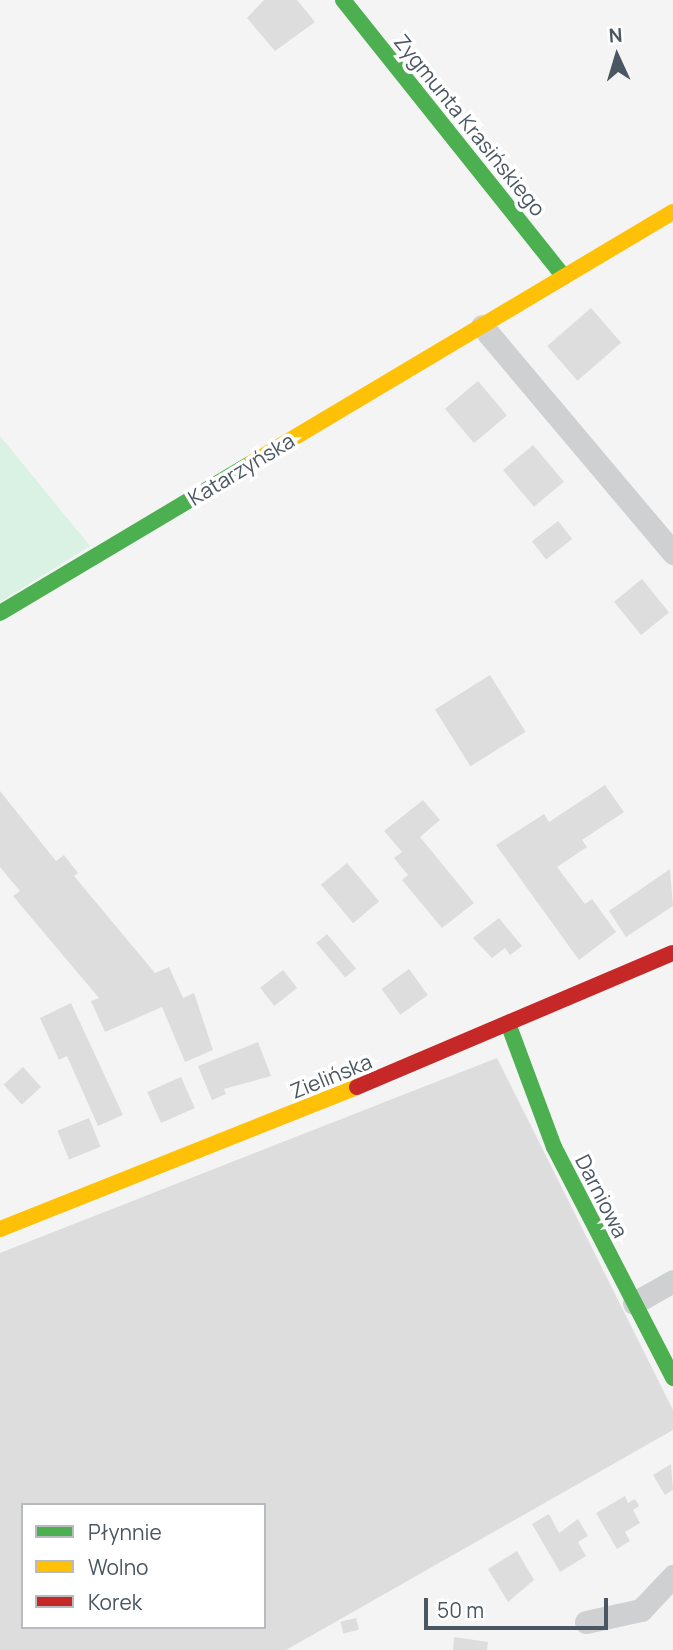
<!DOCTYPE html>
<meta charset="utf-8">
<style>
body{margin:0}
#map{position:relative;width:673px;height:1650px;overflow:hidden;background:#f4f4f4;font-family:Manrope,sans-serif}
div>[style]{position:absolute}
.green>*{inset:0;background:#d9f2e3}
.building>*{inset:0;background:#ddddde;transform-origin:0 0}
.street>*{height:23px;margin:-11.5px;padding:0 11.5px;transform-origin:11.5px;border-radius:11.5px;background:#ced0d2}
.fast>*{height:16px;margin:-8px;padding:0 8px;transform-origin:8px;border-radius:8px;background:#4caf50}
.slow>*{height:16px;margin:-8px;padding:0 8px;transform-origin:8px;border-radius:8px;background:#ffc107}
.jam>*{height:16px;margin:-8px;padding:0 8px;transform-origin:8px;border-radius:8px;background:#c62828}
span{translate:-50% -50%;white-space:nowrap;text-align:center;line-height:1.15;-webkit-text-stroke:7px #fff;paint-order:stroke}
.street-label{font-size:21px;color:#4a5661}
.legend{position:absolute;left:21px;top:1503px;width:245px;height:126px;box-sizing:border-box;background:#fff;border:2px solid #b7bbc0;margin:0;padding:9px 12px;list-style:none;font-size:21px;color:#4a5661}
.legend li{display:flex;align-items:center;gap:14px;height:35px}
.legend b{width:35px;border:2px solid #b7bbc0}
.north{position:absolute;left:582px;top:21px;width:70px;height:70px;-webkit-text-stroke:5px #fff;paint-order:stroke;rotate:356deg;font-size:19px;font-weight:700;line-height:28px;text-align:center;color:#4a5661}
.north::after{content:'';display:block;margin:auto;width:24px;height:32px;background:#4a5661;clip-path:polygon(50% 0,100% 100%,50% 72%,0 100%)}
.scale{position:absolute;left:424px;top:1598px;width:184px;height:32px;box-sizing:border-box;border:4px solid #4a5661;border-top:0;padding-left:9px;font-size:21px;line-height:24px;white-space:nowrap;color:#4a5661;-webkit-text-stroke:5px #fff;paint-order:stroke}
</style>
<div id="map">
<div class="green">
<div style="clip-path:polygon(0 436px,90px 546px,0 602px)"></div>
</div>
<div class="building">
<div style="clip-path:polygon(264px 0,297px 0,315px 22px,275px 51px,247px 18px)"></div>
<div style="left:591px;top:308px;width:46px;height:58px;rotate:49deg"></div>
<div style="left:478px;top:381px;width:45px;height:43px;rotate:50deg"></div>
<div style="left:533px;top:445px;width:48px;height:39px;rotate:50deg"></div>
<div style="left:558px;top:521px;width:23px;height:33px;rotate:52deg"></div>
<div style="left:642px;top:579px;width:43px;height:36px;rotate:51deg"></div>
<div style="left:490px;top:675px;width:67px;height:65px;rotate:58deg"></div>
<div style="clip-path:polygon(605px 785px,624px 812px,582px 840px,587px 847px,557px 867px,585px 904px,592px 899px,616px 932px,579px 960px,496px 845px,544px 814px,549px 822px)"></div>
<div style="clip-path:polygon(0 791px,56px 861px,64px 855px,78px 873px,74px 876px,155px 973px,169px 967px,183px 998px,194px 993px,213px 1050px,185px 1062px,162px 1007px,105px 1032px,91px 1001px,99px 998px,13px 896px,20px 891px,0 867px)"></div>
<div style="clip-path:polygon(423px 800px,440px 820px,420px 837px,474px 903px,442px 928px,402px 880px,408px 875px,394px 858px,402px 852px,384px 831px)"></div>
<div style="left:347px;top:863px;width:50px;height:34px;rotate:50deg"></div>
<div style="clip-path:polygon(670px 869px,673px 906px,626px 937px,609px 911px)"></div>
<div style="clip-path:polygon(499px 918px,522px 946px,510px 955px,505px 948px,492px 958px,473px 938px)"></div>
<div style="left:327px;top:934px;width:45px;height:14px;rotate:50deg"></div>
<div style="left:409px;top:969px;width:32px;height:34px;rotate:54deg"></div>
<div style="left:283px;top:970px;width:23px;height:29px;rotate:52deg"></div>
<div style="clip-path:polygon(71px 1003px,123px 1115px,98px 1126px,67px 1056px,59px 1060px,40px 1018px)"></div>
<div style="clip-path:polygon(258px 1042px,271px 1076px,224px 1089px,226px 1094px,212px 1100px,198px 1066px)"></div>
<div style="clip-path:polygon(evenodd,497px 1058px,673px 1410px,673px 1430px,286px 1650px,0 1650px,0 1253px,497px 1058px,23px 1505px,264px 1505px,264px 1627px,23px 1627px,23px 1505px)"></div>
<div style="left:23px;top:1067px;width:27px;height:26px;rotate:48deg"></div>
<div style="left:181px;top:1077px;width:34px;height:37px;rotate:66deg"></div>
<div style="left:89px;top:1118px;width:31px;height:34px;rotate:68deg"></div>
<div style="clip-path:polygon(671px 1464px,673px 1490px,665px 1495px,653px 1475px)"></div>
<div style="clip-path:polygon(625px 1496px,628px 1503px,635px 1499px,639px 1506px,633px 1510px,640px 1523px,625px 1532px,630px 1541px,617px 1549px,596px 1513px)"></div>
<div style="clip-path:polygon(549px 1514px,559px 1533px,578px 1519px,588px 1536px,578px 1542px,586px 1556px,560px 1572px,532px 1524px)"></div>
<div style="clip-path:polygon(517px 1551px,534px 1580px,508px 1602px,488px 1569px)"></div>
<div style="left:356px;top:1618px;width:12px;height:16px;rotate:76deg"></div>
<div style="clip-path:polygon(454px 1637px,488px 1642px,487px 1650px,453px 1650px)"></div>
</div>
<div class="street">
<div style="left:482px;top:326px;width:297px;rotate:49.9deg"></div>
<div style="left:634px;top:1303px;width:45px;rotate:-29.4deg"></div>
<div style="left:586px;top:1622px;width:56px;rotate:-12.3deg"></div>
<div style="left:641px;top:1610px;width:47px;rotate:-46.7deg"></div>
</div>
<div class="fast">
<div style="left:343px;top:0;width:354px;rotate:51.4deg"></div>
<div style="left:0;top:613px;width:291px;rotate:-30.8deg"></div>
<div style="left:509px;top:1026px;width:129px;rotate:69.6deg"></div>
<div style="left:554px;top:1147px;width:260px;rotate:62.7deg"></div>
</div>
<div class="slow">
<div style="left:250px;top:464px;width:492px;rotate:-30.8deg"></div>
<div style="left:0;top:1229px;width:384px;rotate:-21.7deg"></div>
</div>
<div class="jam">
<div style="left:357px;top:1087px;width:343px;rotate:-23deg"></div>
</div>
<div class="street-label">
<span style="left:470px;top:125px;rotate:51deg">Zygmunta Krasińskiego</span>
<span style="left:241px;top:469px;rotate:-31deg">Katarzyńska</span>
<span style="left:331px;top:1076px;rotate:-22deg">Zielińska</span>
<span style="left:602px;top:1196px;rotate:63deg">Darniowa</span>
</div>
<ul class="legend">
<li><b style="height:9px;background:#4caf50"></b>Płynnie</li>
<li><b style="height:9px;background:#ffc107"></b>Wolno</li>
<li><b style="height:9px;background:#c62828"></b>Korek</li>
</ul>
<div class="north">N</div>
<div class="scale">50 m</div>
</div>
